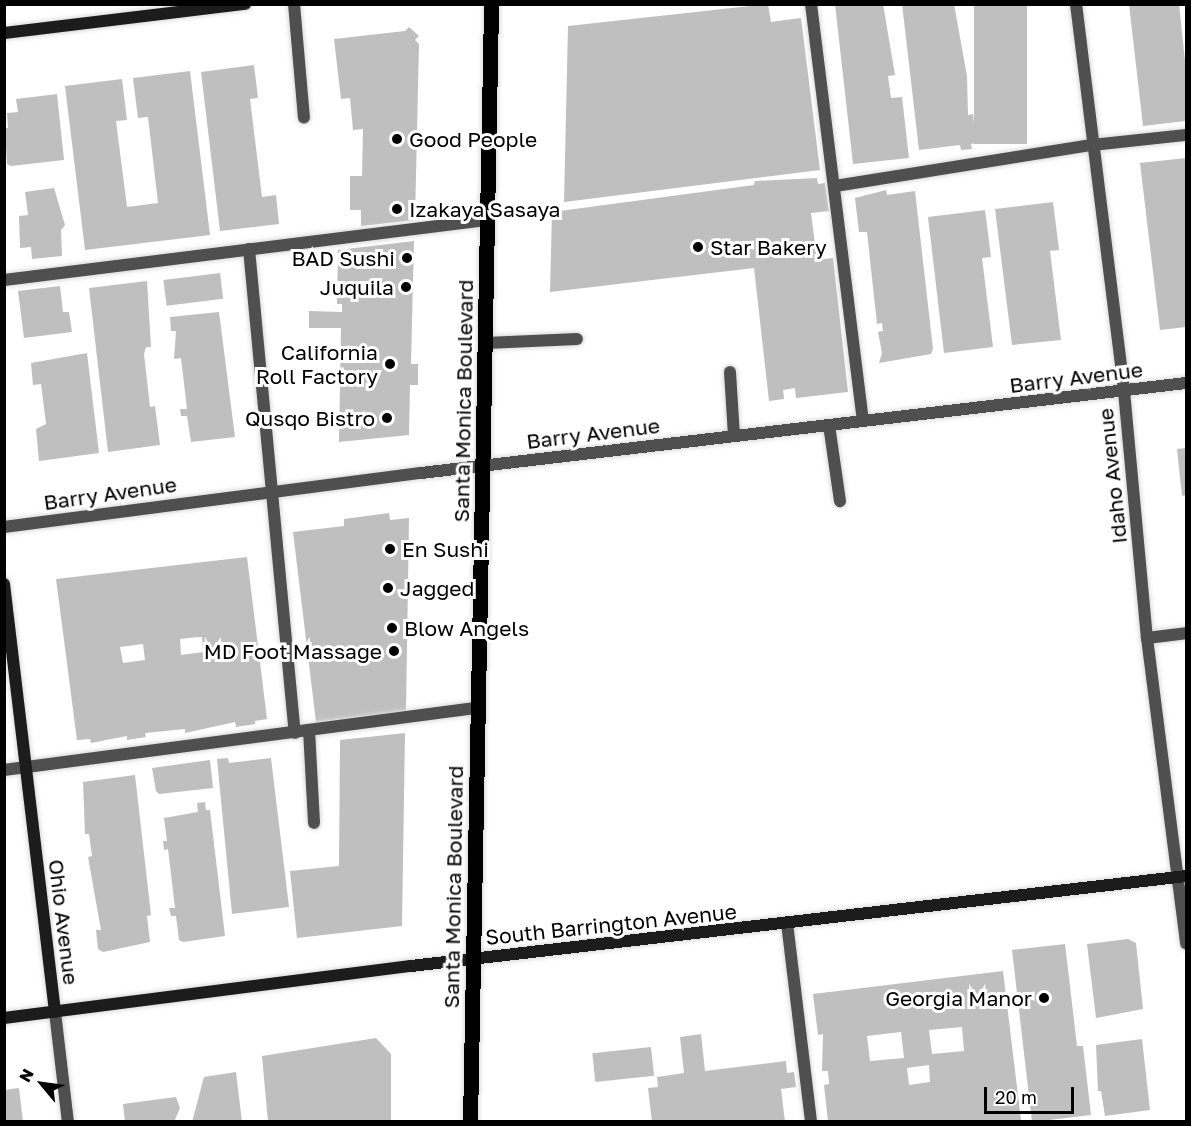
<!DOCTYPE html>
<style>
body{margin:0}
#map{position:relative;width:1191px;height:1126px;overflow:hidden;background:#fff;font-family:"Golos Text",sans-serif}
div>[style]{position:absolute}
.building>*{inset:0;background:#bfbfbf;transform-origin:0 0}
.roads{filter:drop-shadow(0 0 2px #dbdbdb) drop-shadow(0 0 2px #dbdbdb)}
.lane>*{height:12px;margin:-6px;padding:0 6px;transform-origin:6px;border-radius:6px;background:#4f4f4f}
.street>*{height:12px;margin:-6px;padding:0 6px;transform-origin:6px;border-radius:6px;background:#4f4f4f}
.secondary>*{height:12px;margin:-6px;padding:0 6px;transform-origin:6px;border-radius:6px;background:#1c1c1c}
.primary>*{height:15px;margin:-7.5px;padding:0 7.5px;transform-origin:7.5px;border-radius:7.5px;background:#000}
.dots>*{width:16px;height:16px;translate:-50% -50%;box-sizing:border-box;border:3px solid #fff;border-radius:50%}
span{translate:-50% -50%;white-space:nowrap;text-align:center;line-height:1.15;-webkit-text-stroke:6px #fff;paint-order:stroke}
.poi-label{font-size:21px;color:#000}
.left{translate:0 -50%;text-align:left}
.right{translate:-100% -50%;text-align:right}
.street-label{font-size:21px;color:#000}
.frame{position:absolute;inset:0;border:6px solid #000;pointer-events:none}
.north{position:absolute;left:12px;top:1054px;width:60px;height:60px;-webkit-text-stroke:4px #fff;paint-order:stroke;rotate:299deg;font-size:16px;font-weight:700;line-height:24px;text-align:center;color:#000}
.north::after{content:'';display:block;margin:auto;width:21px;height:27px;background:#000;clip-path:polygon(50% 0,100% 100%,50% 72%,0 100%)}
.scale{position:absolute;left:984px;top:1087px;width:90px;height:27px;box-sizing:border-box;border:3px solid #000;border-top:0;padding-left:8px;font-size:18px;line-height:21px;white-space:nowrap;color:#000;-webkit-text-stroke:4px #fff;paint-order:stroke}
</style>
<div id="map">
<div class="building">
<div style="clip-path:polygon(768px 4px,771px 22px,801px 18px,820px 170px,564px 202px,568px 26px)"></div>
<div style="clip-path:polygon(835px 4px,883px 4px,895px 75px,888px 76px,891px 98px,902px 97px,909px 158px,853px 164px)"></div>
<div style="clip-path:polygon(902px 4px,954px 4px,967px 76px,968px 115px,973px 114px,976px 143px,971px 144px,972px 149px,961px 150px,960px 145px,919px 150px)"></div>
<div style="left:974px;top:4px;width:53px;height:140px"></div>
<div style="clip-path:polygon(1129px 4px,1179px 4px,1186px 70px,1186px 121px,1143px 126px)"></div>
<div style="clip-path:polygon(409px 27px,419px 36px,415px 40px,419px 44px,415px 220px,361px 226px,361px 210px,350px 210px,350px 176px,362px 176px,363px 129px,353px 130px,350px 98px,341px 99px,334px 39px,405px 31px)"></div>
<div style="clip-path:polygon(254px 65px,258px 98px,250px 99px,262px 197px,276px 195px,279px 224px,220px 231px,201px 72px)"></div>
<div style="clip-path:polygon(190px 71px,210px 235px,85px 250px,65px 86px,122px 79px,127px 120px,116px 121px,127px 207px,158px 203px,148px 117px,138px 118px,133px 78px)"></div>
<div style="clip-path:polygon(57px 94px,64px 160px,11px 166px,7px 164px,5px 128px,8px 128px,7px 113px,18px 112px,16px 99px)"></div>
<div style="clip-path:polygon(1186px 158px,1186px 327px,1160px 330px,1140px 163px)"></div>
<div style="clip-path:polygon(817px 178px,818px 184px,825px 183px,829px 211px,811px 213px,817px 260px,833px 258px,848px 392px,796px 398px,795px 388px,783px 390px,784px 399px,769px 401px,754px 268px,550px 292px,552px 212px,754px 185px,755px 181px)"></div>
<div style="clip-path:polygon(54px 188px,65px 225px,61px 230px,62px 256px,32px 259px,31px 247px,20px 248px,19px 216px,28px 215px,25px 192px)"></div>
<div style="clip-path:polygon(886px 190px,887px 195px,915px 191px,933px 349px,931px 354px,879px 363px,882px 353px,878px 332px,883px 331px,882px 323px,877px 324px,867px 232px,859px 232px,855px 198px)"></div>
<div style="clip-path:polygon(1053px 202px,1059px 250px,1050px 251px,1061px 340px,1012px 345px,995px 209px)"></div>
<div style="clip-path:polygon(985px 210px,991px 257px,982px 258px,993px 347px,944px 353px,928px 217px)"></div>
<div style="clip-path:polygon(414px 241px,411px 364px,418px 364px,418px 385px,410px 385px,409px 435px,339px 442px,341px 328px,309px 328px,309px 311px,342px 312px,342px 304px,337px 304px,338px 250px)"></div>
<div style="left:220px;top:273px;width:26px;height:57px;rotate:83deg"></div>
<div style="clip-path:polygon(147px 281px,151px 347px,146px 347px,144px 354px,150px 407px,155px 406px,160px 445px,108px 452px,89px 288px)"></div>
<div style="clip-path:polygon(60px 286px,63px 312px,69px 312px,72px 332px,24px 338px,18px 291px)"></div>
<div style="clip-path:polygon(219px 312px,235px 437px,191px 442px,187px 416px,181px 416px,180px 409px,187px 409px,181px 358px,174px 359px,176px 331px,171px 331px,170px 317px)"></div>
<div style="clip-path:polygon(87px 353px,99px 453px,39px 461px,36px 429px,46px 424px,41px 384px,33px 385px,31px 363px)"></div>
<div style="clip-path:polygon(1186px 448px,1186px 495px,1182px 496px,1177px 449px)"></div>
<div style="clip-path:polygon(389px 513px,390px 520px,409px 518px,406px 711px,316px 722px,293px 532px,344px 526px,344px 519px)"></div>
<div style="clip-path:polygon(evenodd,247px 557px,267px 719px,255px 721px,255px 724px,236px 727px,235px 722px,185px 733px,185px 729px,145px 733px,146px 737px,127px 740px,127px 736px,91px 743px,90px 739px,77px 740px,56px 579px,247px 557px,198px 637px,202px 637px,203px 652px,181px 655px,180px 639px,198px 637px,247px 557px,143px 644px,145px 660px,123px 663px,120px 647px,143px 644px)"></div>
<div style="clip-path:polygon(405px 733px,402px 926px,297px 938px,290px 871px,339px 866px,340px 740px)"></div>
<div style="clip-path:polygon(228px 758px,229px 763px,271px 758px,289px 907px,232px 914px,217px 759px)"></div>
<div style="clip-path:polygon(210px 760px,213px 788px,159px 794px,156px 791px,152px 768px)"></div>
<div style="clip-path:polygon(135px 775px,151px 915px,147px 916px,150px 942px,103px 952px,98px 949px,96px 930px,101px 930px,88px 857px,92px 856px,89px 834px,85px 834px,83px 782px)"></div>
<div style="clip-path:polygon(205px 802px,206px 810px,210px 810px,225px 936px,183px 942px,179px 940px,176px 916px,171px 916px,169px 908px,175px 908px,168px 849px,164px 850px,163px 841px,167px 841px,164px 818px,198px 812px,197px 803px)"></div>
<div style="clip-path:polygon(1128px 939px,1136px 943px,1143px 1009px,1096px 1018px,1087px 944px)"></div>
<div style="clip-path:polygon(1065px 944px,1077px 1046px,1083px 1046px,1091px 1115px,1032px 1122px,1012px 950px)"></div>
<div style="clip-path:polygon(evenodd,1003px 971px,1021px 1120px,828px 1122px,824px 1085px,829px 1084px,828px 1071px,822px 1071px,823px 1034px,818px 1035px,813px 994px,1003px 971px,962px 1027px,964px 1051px,932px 1054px,929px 1030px,962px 1027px,1003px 971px,901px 1032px,904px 1058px,870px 1061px,867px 1036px,901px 1032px,1003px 971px,929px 1065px,930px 1082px,909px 1085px,907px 1068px,929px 1065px)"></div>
<div style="clip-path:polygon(701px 1034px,705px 1071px,786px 1061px,787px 1073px,794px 1072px,796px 1087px,781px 1089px,785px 1122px,652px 1122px,648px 1088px,658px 1087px,657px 1077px,684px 1073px,680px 1037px)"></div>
<div style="clip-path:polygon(376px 1038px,391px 1054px,391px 1122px,268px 1122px,262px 1056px)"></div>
<div style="clip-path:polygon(1142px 1039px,1150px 1110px,1105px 1116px,1101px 1091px,1098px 1091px,1096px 1045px)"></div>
<div style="left:651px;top:1047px;width:29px;height:59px;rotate:84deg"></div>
<div style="clip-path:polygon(236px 1072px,242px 1122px,192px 1122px,204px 1077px)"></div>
<div style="clip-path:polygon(19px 1088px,23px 1122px,4px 1122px,4px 1090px)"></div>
<div style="clip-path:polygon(176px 1097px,180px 1108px,174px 1122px,125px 1122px,123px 1104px)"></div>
</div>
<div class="roads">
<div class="lane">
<div style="left:294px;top:4px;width:114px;rotate:85deg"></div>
<div style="left:811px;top:4px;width:420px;rotate:82.9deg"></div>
<div style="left:835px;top:186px;width:260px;rotate:-9.1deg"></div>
<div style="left:1092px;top:145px;width:95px;rotate:-6.1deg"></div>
<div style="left:249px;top:249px;width:486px;rotate:84.6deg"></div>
<div style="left:4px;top:280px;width:488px;rotate:-7.1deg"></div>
<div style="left:486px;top:343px;width:91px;rotate:-2.5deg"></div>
<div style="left:730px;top:372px;width:64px;rotate:86.4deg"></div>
<div style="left:829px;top:425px;width:77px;rotate:81.8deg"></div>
<div style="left:1147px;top:638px;width:39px;rotate:-7deg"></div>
<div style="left:309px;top:730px;width:93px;rotate:86.9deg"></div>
<div style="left:4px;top:770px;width:477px;rotate:-7.5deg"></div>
<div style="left:787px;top:923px;width:200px;rotate:83.1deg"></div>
</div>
<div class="street">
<div style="left:1076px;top:4px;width:390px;rotate:82.9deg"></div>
<div style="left:1124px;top:391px;width:248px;rotate:84.7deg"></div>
<div style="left:1147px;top:638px;width:308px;rotate:82.7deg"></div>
<div style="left:4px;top:527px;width:420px;rotate:-7.4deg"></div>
<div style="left:421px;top:473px;width:770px;rotate:-6.71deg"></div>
<div style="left:55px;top:1012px;width:111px;rotate:83.3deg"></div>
</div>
<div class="secondary">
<div style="left:4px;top:33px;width:243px;rotate:-6.9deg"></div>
<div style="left:4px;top:584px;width:431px;rotate:83.2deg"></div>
<div style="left:4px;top:1018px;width:410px;rotate:-7.3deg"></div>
<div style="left:411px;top:966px;width:780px;rotate:-6.62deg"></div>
</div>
<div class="primary">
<div style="left:470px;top:1122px;width:1118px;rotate:-88.92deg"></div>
</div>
</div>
<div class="dots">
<div style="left:397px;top:139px;background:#000"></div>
<div style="left:397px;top:209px;background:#000"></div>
<div style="left:698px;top:247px;background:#000"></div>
<div style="left:407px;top:258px;background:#000"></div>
<div style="left:406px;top:287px;background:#000"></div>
<div style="left:390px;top:364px;background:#000"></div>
<div style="left:387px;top:418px;background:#000"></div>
<div style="left:390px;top:549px;background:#000"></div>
<div style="left:388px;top:588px;background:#000"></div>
<div style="left:392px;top:628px;background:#000"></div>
<div style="left:394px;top:651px;background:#000"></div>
<div style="left:1044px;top:998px;background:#000"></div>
</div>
<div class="poi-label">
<span class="left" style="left:409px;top:139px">Good People</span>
<span class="left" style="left:409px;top:209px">Izakaya Sasaya</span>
<span class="left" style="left:710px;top:247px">Star Bakery</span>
<span class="right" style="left:395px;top:258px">BAD Sushi</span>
<span class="right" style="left:394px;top:287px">Juquila</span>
<span class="right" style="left:378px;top:364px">California<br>Roll Factory</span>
<span class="right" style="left:375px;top:418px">Qusqo Bistro</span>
<span class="left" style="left:402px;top:549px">En Sushi</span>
<span class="left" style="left:400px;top:588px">Jagged</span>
<span class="left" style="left:404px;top:628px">Blow Angels</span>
<span class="right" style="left:382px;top:651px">MD Foot Massage</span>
<span class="right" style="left:1032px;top:998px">Georgia Manor</span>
</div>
<div class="street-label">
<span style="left:1076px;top:377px;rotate:-7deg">Barry Avenue</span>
<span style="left:463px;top:401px;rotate:-89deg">Santa Monica Boulevard</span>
<span style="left:593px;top:433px;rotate:-7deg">Barry Avenue</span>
<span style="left:1112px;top:476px;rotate:-96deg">Idaho Avenue</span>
<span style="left:110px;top:493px;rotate:-8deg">Barry Avenue</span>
<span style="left:453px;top:887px;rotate:-89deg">Santa Monica Boulevard</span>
<span style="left:64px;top:922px;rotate:83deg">Ohio Avenue</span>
<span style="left:611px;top:924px;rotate:-6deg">South Barrington Avenue</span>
</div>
<div class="frame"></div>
<div class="north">N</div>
<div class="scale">20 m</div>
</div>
